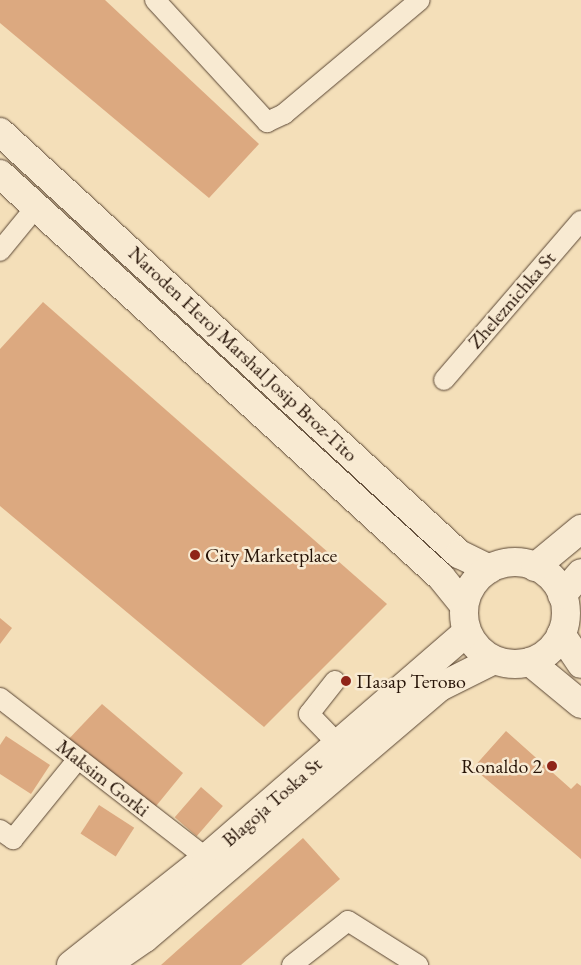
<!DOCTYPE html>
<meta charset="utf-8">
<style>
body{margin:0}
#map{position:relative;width:581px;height:965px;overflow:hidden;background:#f4dfb9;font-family:"EB Garamond",serif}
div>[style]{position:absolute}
.building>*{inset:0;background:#dca980;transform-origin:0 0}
.roads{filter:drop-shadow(0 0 1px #5a4634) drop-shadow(0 0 1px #5a4634)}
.street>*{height:20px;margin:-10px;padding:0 10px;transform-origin:10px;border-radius:10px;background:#f8ead2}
.secondary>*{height:28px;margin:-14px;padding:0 14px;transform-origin:14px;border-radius:14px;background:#f8ead2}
.secondary>.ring{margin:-14px;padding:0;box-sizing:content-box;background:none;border:28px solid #f8ead2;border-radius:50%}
.dots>*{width:14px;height:14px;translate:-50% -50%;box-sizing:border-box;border:2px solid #f8ead2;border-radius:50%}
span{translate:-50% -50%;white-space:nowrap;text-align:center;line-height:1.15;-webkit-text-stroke:5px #f8ead2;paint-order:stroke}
.street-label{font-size:20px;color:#261307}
.poi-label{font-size:20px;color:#261307}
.left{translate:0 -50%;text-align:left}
.right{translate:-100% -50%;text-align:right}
</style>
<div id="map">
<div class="building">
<div style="clip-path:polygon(0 0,105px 0,259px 144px,209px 198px,0 23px)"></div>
<div style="clip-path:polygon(43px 302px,387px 604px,264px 727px,0 506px,0 349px)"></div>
<div style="clip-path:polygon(0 618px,12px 628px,0 644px)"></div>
<div style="clip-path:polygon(102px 704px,183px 773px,152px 811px,64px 744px)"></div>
<div style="clip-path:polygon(506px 731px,571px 789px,577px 783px,581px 786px,581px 859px,473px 768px)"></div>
<div style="clip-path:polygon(6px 736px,50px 765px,31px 794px,0 774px,0 745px)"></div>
<div style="left:201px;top:787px;width:29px;height:40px;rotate:41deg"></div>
<div style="left:99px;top:805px;width:42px;height:34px;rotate:33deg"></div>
<div style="clip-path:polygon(303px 838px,340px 879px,241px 965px,161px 965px)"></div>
</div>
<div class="roads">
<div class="street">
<div style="left:155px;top:0;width:166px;rotate:47.4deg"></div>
<div style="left:267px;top:122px;width:19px;rotate:-25deg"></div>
<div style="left:284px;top:114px;width:177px;rotate:-40deg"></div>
<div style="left:0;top:251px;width:57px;rotate:-50.7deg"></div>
<div style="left:444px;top:380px;width:210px;rotate:-49.3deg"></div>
<div style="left:335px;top:681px;width:42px;rotate:128.2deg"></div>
<div style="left:309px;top:714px;width:42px;rotate:46deg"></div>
<div style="left:0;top:698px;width:261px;rotate:37.8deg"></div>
<div style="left:0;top:830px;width:16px;rotate:35deg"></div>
<div style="left:13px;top:839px;width:103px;rotate:-50.9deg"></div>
<div style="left:292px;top:965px;width:71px;rotate:-38.2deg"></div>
<div style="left:348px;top:921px;width:83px;rotate:32.2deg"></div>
</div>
<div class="secondary">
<div style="left:0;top:132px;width:624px;rotate:42.6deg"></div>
<div style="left:459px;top:554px;width:34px;rotate:26deg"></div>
<div style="left:0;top:174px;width:597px;rotate:42.42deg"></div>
<div style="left:441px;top:577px;width:36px;rotate:51deg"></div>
<div class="ring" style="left:464px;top:562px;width:74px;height:74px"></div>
<div style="left:535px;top:567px;width:60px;rotate:-39.6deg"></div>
<div style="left:562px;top:595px;width:29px;rotate:-49deg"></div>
<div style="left:561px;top:634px;width:36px;rotate:56deg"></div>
<div style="left:530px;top:662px;width:66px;rotate:39.5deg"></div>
<div style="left:71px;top:965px;width:172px;rotate:-38.4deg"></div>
<div style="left:206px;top:858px;width:345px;rotate:-40.9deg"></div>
<div style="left:106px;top:965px;width:47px;rotate:-34.7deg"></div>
<div style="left:145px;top:938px;width:387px;rotate:-40.4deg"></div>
<div style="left:440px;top:687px;width:60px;rotate:-26.6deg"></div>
</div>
</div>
<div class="dots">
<div style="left:195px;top:555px;background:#8f2418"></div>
<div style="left:346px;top:681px;background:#8f2418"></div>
<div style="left:552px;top:766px;background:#8f2418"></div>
</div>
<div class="street-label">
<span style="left:512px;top:300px;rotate:-49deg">Zheleznichka St</span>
<span style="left:243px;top:354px;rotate:43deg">Naroden Heroj Marshal Josip Broz-Tito</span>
<span style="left:103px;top:778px;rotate:38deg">Maksim Gorki</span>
<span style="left:272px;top:802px;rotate:-41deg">Blagoja Toska St</span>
</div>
<div class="poi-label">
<span class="left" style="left:205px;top:555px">City Marketplace</span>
<span class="left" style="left:356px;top:681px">Пазар Тетово</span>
<span class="right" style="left:542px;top:766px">Ronaldo 2</span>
</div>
</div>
